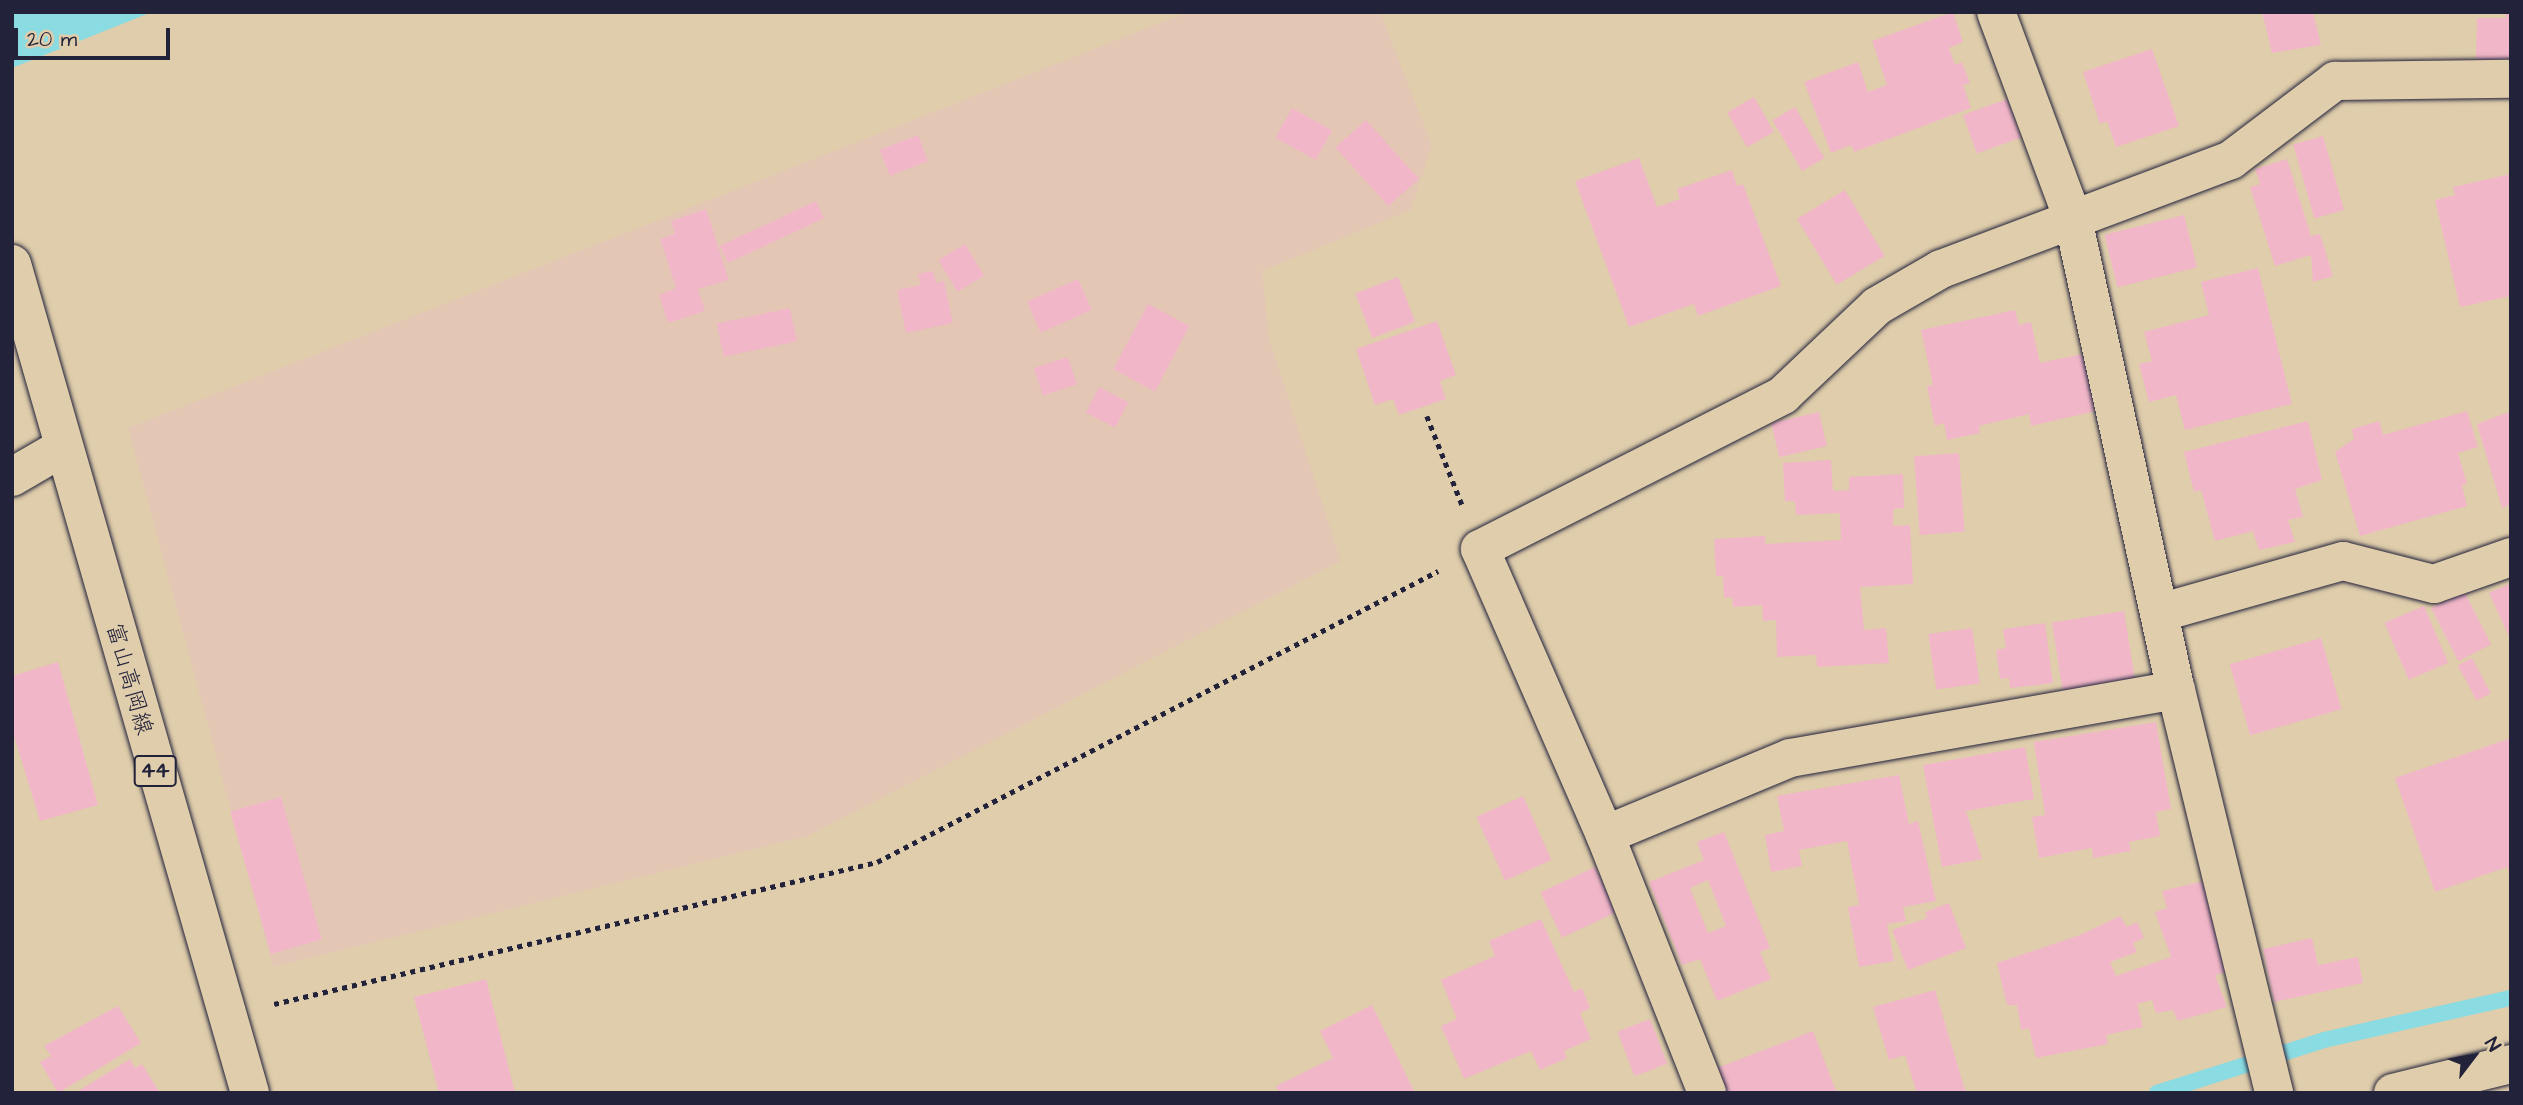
<!DOCTYPE html>
<meta charset="utf-8">
<style>
body{margin:0}
#map{position:relative;width:2523px;height:1105px;overflow:hidden;background:#dfcdab;font-family:"Architects Daughter","Klee One",sans-serif}
div>[style]{position:absolute}
.built>*{inset:0;background:#e4c6b4}
.water>*{inset:0;background:#8adbe2}
.stream>*{height:16px;margin:-8px;padding:0 8px;transform-origin:8px;border-radius:8px;background:#8adbe2}
.building>*{inset:0;background:#f1b7c8;transform-origin:0 0}
.path>*{height:4.5px;margin-top:-2.25px;transform-origin:0;background:repeating-linear-gradient(90deg,#22223b 0 5px,transparent 0 10px)}
.roads{filter:drop-shadow(0 0 2px #22223b) drop-shadow(0 0 2px #22223b)}
.minor>*{height:38px;margin:-19px;padding:0 19px;transform-origin:19px;border-radius:19px;background:#dfcdab}
.major>*{height:38px;margin:-19px;padding:0 19px;transform-origin:19px;border-radius:19px;background:#dfcdab}
span{translate:-50% -50%;white-space:nowrap;text-align:center;line-height:1.15;-webkit-text-stroke:6px #dfcdab;paint-order:stroke}
.shield-label span{padding:2px 5px;background:#dfcdab;border:2px solid;border-radius:5px;-webkit-text-stroke-width:0}
.shield-label{font-size:21px;color:#22223b;font-weight:700}
.street-label{font-size:23px;color:#22223b}
.frame{position:absolute;inset:0;border:14px solid #22223b;pointer-events:none}
.north{position:absolute;left:2439px;top:1021px;width:70px;height:70px;-webkit-text-stroke:5px #dfcdab;paint-order:stroke;rotate:58deg;font-size:19px;font-weight:700;line-height:28px;text-align:center;color:#22223b}
.north::after{content:'';display:block;margin:auto;width:24px;height:32px;background:#22223b;clip-path:polygon(50% 0,100% 100%,50% 72%,0 100%)}
.scale{position:absolute;left:14px;top:28px;width:156px;height:32px;box-sizing:border-box;border:4px solid #22223b;border-top:0;padding-left:9px;font-size:21px;line-height:24px;white-space:nowrap;color:#22223b;-webkit-text-stroke:5px #dfcdab;paint-order:stroke}
</style>
<div id="map">
<div class="built">
<div style="clip-path:polygon(1188px 12px,1380px 12px,1432px 145px,1411px 210px,1262px 271px,1269px 338px,1341px 561px,808px 836px,273px 967px,128px 428px)"></div>
</div>
<div class="water">
<div style="clip-path:polygon(21px 12px,152px 12px,12px 68px,12px 15px)"></div>
</div>
<div class="stream">
<div style="left:2157px;top:1093px;width:175px;rotate:-17.6deg"></div>
<div style="left:2324px;top:1040px;width:192px;rotate:-12.7deg"></div>
</div>
<div class="building">
<div style="clip-path:polygon(1953px 12px,1963px 42px,1949px 48px,1955px 65px,1962px 62px,1970px 83px,1963px 85px,1971px 108px,1854px 152px,1851px 145px,1831px 153px,1804px 82px,1858px 62px,1868px 92px,1887px 85px,1872px 41px)"></div>
<div style="clip-path:polygon(2262px 12px,2313px 12px,2321px 45px,2272px 53px)"></div>
<div style="clip-path:polygon(2505px 12px,2511px 12px,2511px 62px,2476px 62px,2477px 18px,2506px 18px)"></div>
<div style="clip-path:polygon(2152px 49px,2179px 126px,2116px 147px,2107px 121px,2100px 124px,2083px 72px)"></div>
<div style="left:1754px;top:97px;width:40px;height:31px;rotate:60deg"></div>
<div style="left:2007px;top:99px;width:41px;height:47px;rotate:70deg"></div>
<div style="left:1795px;top:107px;width:59px;height:26px;rotate:60deg"></div>
<div style="left:1292px;top:108px;width:46px;height:34px;rotate:29deg"></div>
<div style="left:1366px;top:120px;width:79px;height:41px;rotate:48deg"></div>
<div style="left:918px;top:135px;width:28px;height:41px;rotate:69deg"></div>
<div style="left:2323px;top:136px;width:77px;height:31px;rotate:74deg"></div>
<div style="clip-path:polygon(1639px 158px,1657px 207px,1680px 199px,1677px 189px,1732px 170px,1737px 186px,1743px 184px,1781px 286px,1698px 316px,1694px 304px,1629px 327px,1575px 181px)"></div>
<div style="clip-path:polygon(2287px 159px,2311px 236px,2320px 234px,2333px 276px,2313px 282px,2311px 255px,2275px 266px,2250px 187px,2260px 184px,2255px 169px)"></div>
<div style="clip-path:polygon(2511px 174px,2511px 296px,2460px 307px,2435px 200px,2455px 195px,2453px 187px)"></div>
<div style="left:1845px;top:190px;width:77px;height:56px;rotate:59deg"></div>
<div style="left:816px;top:201px;width:19px;height:106px;rotate:65deg"></div>
<div style="clip-path:polygon(706px 209px,729px 280px,698px 289px,705px 311px,668px 323px,659px 295px,676px 288px,660px 239px,675px 234px,671px 221px)"></div>
<div style="left:2184px;top:215px;width:54px;height:82px;rotate:76deg"></div>
<div style="left:965px;top:244px;width:37px;height:31px;rotate:59deg"></div>
<div style="clip-path:polygon(2258px 268px,2292px 404px,2185px 430px,2176px 395px,2149px 402px,2139px 364px,2152px 361px,2144px 332px,2209px 315px,2201px 282px)"></div>
<div style="clip-path:polygon(933px 271px,936px 283px,944px 281px,953px 323px,906px 333px,897px 290px,921px 285px,918px 274px)"></div>
<div style="left:1398px;top:277px;width:48px;height:46px;rotate:69deg"></div>
<div style="left:1078px;top:279px;width:34px;height:56px;rotate:66deg"></div>
<div style="left:1148px;top:304px;width:47px;height:74px;rotate:28deg"></div>
<div style="left:790px;top:308px;width:34px;height:75px;rotate:78deg"></div>
<div style="clip-path:polygon(2015px 310px,2019px 325px,2031px 322px,2040px 363px,2087px 353px,2100px 410px,2031px 426px,2029px 414px,1979px 426px,1980px 433px,1947px 440px,1944px 423px,1935px 426px,1927px 386px,1933px 385px,1921px 330px)"></div>
<div style="clip-path:polygon(1437px 321px,1456px 375px,1440px 381px,1446px 399px,1399px 415px,1393px 399px,1375px 405px,1356px 349px)"></div>
<div style="left:1068px;top:357px;width:29px;height:36px;rotate:72deg"></div>
<div style="left:1099px;top:387px;width:33px;height:29px;rotate:27deg"></div>
<div style="clip-path:polygon(2467px 411px,2478px 447px,2458px 453px,2467px 484px,2462px 485px,2467px 506px,2360px 536px,2335px 452px,2354px 439px,2352px 429px,2379px 421px,2383px 435px)"></div>
<div style="left:1819px;top:412px;width:35px;height:49px;rotate:77deg"></div>
<div style="clip-path:polygon(2509px 412px,2511px 504px,2502px 508px,2477px 424px)"></div>
<div style="clip-path:polygon(2308px 421px,2322px 480px,2295px 489px,2303px 517px,2288px 520px,2295px 542px,2259px 550px,2253px 531px,2215px 541px,2201px 490px,2194px 492px,2184px 452px)"></div>
<div style="left:1959px;top:453px;width:79px;height:45px;rotate:86deg"></div>
<div style="clip-path:polygon(1831px 460px,1833px 491px,1849px 490px,1849px 477px,1903px 474px,1904px 508px,1893px 509px,1893px 526px,1910px 525px,1913px 584px,1860px 587px,1864px 630px,1886px 628px,1889px 663px,1817px 667px,1816px 655px,1777px 657px,1776px 620px,1763px 621px,1762px 605px,1733px 607px,1732px 597px,1724px 598px,1723px 576px,1716px 576px,1714px 539px,1765px 536px,1765px 544px,1841px 540px,1840px 513px,1796px 515px,1795px 501px,1785px 501px,1783px 463px)"></div>
<div style="clip-path:polygon(2511px 583px,2511px 641px,2489px 593px)"></div>
<div style="left:2464px;top:591px;width:60px;height:37px;rotate:63deg"></div>
<div style="left:2424px;top:606px;width:62px;height:43px;rotate:67deg"></div>
<div style="left:2124px;top:611px;width:69px;height:73px;rotate:81deg"></div>
<div style="clip-path:polygon(2045px 623px,2053px 683px,2010px 688px,2009px 678px,2000px 679px,1996px 650px,2006px 648px,2003px 629px)"></div>
<div style="left:1972px;top:628px;width:56px;height:44px;rotate:82deg"></div>
<div style="left:2321px;top:638px;width:74px;height:95px;rotate:74deg"></div>
<div style="left:2472px;top:658px;width:40px;height:16px;rotate:62deg"></div>
<div style="clip-path:polygon(58px 662px,98px 805px,40px 821px,12px 729px,12px 676px)"></div>
<div style="clip-path:polygon(2156px 722px,2171px 809px,2156px 812px,2160px 836px,2129px 842px,2131px 851px,2093px 858px,2092px 848px,2039px 858px,2032px 817px,2045px 815px,2034px 742px)"></div>
<div style="clip-path:polygon(2511px 738px,2511px 876px,2507px 867px,2435px 892px,2395px 778px)"></div>
<div style="clip-path:polygon(2025px 747px,2034px 799px,1966px 811px,1982px 859px,1942px 867px,1923px 765px)"></div>
<div style="clip-path:polygon(1899px 775px,1909px 824px,1918px 821px,1936px 901px,1903px 907px,1906px 921px,1887px 924px,1894px 961px,1859px 967px,1848px 907px,1859px 905px,1847px 841px,1799px 850px,1802px 866px,1771px 872px,1765px 835px,1784px 831px,1777px 796px)"></div>
<div style="left:1523px;top:796px;width:70px;height:51px;rotate:66deg"></div>
<div style="left:281px;top:797px;width:148px;height:53px;rotate:74deg"></div>
<div style="clip-path:polygon(evenodd,1724px 832px,1770px 948px,1760px 952px,1771px 979px,1717px 1001px,1700px 959px,1682px 965px,1649px 882px,1704px 860px,1697px 842px,1724px 832px,1708px 880px,1726px 926px,1708px 933px,1690px 888px,1708px 880px)"></div>
<div style="left:1595px;top:867px;width:50px;height:60px;rotate:65deg"></div>
<div style="clip-path:polygon(2204px 881px,2228px 972px,2215px 975px,2227px 1007px,2178px 1021px,2173px 1010px,2156px 1013px,2152px 1000px,2137px 1004px,2143px 1027px,2106px 1035px,2108px 1044px,2036px 1058px,2029px 1028px,2021px 1030px,2017px 1005px,2007px 1005px,1997px 963px,2080px 935px,2120px 916px,2127px 927px,2137px 922px,2144px 938px,2133px 943px,2137px 952px,2110px 962px,2116px 976px,2171px 957px,2155px 912px,2167px 908px,2162px 891px)"></div>
<div style="clip-path:polygon(1949px 903px,1966px 948px,1908px 970px,1892px 930px,1927px 918px,1925px 912px)"></div>
<div style="clip-path:polygon(1541px 919px,1574px 992px,1582px 988px,1590px 1008px,1580px 1013px,1591px 1039px,1564px 1051px,1567px 1058px,1540px 1070px,1531px 1051px,1464px 1079px,1441px 1026px,1457px 1019px,1441px 980px,1495px 956px,1489px 941px)"></div>
<div style="clip-path:polygon(2312px 938px,2318px 965px,2358px 957px,2363px 983px,2274px 1002px,2263px 949px)"></div>
<div style="clip-path:polygon(486px 979px,515px 1093px,439px 1093px,414px 997px)"></div>
<div style="clip-path:polygon(1935px 990px,1966px 1093px,1917px 1093px,1905px 1055px,1889px 1060px,1873px 1007px)"></div>
<div style="clip-path:polygon(1372px 1005px,1415px 1093px,1279px 1093px,1276px 1086px,1333px 1058px,1320px 1031px)"></div>
<div style="clip-path:polygon(118px 1006px,141px 1043px,58px 1093px,40px 1062px,51px 1056px,44px 1046px)"></div>
<div style="left:1650px;top:1019px;width:48px;height:35px;rotate:69deg"></div>
<div style="clip-path:polygon(1813px 1031px,1836px 1091px,1726px 1093px,1717px 1068px)"></div>
<div style="clip-path:polygon(130px 1059px,135px 1068px,142px 1064px,160px 1093px,75px 1093px)"></div>
</div>
<div class="path">
<div style="left:1427px;top:416px;width:98px;rotate:68.4deg"></div>
<div style="left:274px;top:1004px;width:619px;rotate:-13.25deg"></div>
<div style="left:877px;top:862px;width:632px;rotate:-27.42deg"></div>
</div>
<div class="roads">
<div class="minor">
<div style="left:1996px;top:12px;width:221px;rotate:69.6deg"></div>
<div style="left:2073px;top:219px;width:482px;rotate:77.7deg"></div>
<div style="left:2176px;top:690px;width:415px;rotate:76.3deg"></div>
<div style="left:12px;top:477px;width:58px;rotate:-30.1deg"></div>
<div style="left:2159px;top:613px;width:191px;rotate:-15.8deg"></div>
<div style="left:2343px;top:561px;width:94px;rotate:14.2deg"></div>
<div style="left:2434px;top:584px;width:82px;rotate:-19.3deg"></div>
<div style="left:2176px;top:690px;width:392px;rotate:170deg"></div>
<div style="left:1790px;top:758px;width:200px;rotate:157.4deg"></div>
<div style="left:1605px;top:835px;width:312px;rotate:-113.6deg"></div>
<div style="left:1480px;top:549px;width:340px;rotate:-26.9deg"></div>
<div style="left:1783px;top:395px;width:129px;rotate:-43.4deg"></div>
<div style="left:1877px;top:306px;width:74px;rotate:-30deg"></div>
<div style="left:1941px;top:269px;width:310px;rotate:-20.6deg"></div>
<div style="left:2231px;top:160px;width:131px;rotate:-37.2deg"></div>
<div style="left:2335px;top:81px;width:176px;rotate:-0.7deg"></div>
<div style="left:1605px;top:835px;width:277px;rotate:68.4deg"></div>
</div>
<div class="major">
<div style="left:12px;top:264px;width:862px;rotate:73.98deg"></div>
<div style="left:2393px;top:1093px;width:122px;rotate:-13.8deg"></div>
</div>
</div>
<div class="shield-label">
<span style="left:155px;top:771px">44</span>
</div>
<div class="street-label">
<span style="left:129px;top:679px;rotate:74deg">富山高岡線</span>
</div>
<div class="frame"></div>
<div class="north">N</div>
<div class="scale">20 m</div>
</div>
